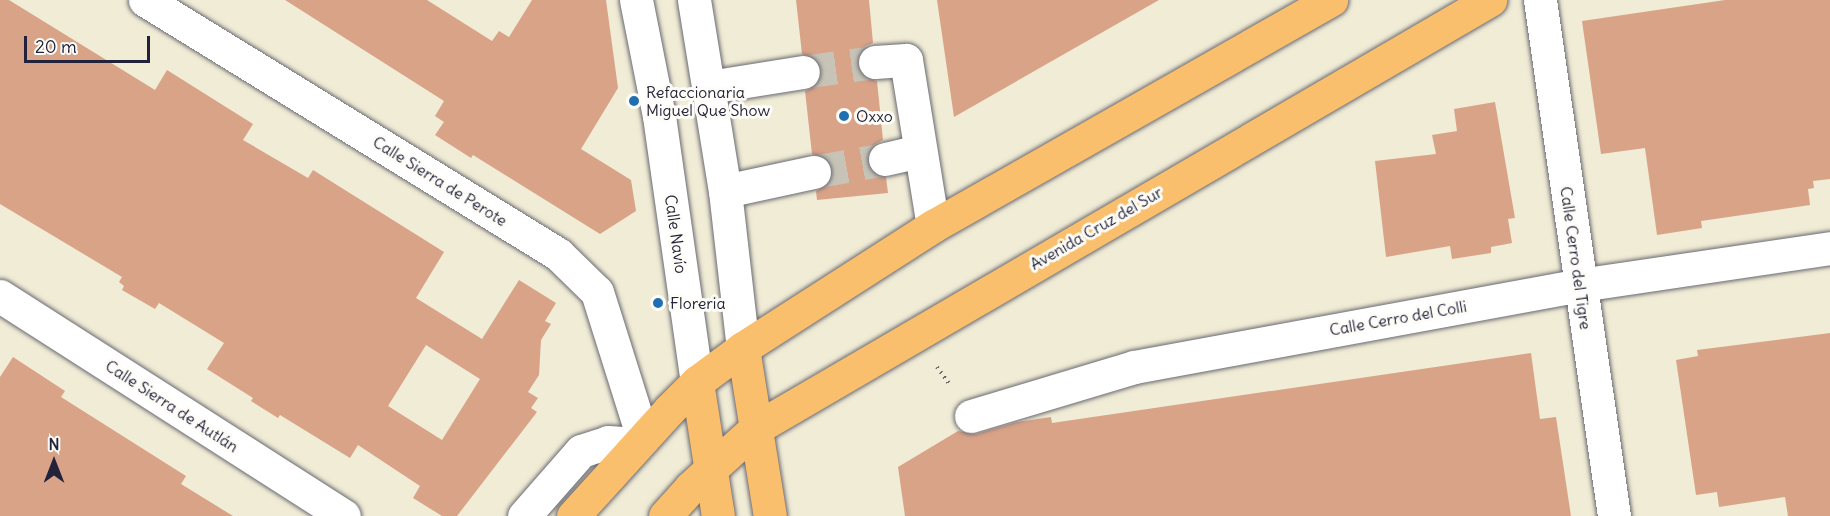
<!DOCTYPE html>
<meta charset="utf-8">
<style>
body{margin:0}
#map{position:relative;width:1830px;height:516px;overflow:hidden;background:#f0ecd6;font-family:Delius,sans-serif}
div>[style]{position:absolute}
.building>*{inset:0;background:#d9a388}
.minor-tunnel>*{height:33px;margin-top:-16.5px;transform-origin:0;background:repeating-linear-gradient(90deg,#c7c4b7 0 33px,transparent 0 49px)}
.path>*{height:4px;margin-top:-2px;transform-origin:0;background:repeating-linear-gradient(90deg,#6a6971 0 1.5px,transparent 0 6px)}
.roads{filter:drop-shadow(0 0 2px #6a6971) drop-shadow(0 0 2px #6a6971)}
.minor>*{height:33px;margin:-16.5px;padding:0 16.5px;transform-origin:16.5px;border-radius:16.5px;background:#fff}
.major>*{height:33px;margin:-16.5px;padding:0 16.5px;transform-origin:16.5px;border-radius:16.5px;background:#f9bf6d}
.dots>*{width:16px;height:16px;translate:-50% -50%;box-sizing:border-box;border:3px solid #fdfcf7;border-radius:50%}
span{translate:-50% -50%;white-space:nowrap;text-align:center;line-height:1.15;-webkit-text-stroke:6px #fdfcf7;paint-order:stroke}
.poi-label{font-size:16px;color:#22223b}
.left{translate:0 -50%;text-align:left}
.street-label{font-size:16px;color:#22223b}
.north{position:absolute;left:24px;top:432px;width:60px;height:60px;-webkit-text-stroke:4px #fdfcf7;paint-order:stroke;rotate:0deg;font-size:16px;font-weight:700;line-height:24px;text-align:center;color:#22223b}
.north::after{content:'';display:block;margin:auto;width:21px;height:27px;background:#22223b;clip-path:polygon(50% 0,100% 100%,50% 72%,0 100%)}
.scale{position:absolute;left:24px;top:36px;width:126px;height:27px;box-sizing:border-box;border:3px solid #22223b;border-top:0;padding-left:8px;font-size:18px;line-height:21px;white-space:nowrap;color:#22223b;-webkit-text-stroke:4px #fdfcf7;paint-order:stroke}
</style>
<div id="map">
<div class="building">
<div style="clip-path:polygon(evenodd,0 0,9px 0,155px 90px,167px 70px,253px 124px,243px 140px,308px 178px,313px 170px,444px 252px,416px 298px,482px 339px,519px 280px,556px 303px,545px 321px,551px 324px,541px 340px,539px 375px,528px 392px,538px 398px,531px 408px,537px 412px,457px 516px,442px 516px,413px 498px,420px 486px,358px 445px,350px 458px,280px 415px,278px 418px,251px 401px,253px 398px,207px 369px,224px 343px,159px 303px,155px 309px,122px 290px,124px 286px,119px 282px,122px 277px,0 204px,0 0,426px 345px,480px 379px,442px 440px,388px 406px,426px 345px)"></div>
<div style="clip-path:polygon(285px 0,427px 0,492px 41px,499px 31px,509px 37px,532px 0,606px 0,618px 88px,581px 149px,631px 180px,636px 211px,600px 234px,473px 155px,471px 158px,435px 135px,444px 122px,435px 116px,444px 101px)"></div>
<div style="clip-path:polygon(796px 0,869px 0,873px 43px,864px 47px,859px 53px,856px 64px,859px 72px,866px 78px,877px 81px,883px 140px,872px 146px,867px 153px,867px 163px,872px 172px,886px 177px,888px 193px,817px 200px,816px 191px,827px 185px,832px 177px,832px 169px,827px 159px,812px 154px,805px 91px,815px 86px,821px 78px,822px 70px,817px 60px,802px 54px)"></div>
<div style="clip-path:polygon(937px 0,1159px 0,954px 117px)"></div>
<div style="clip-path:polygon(1725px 0,1830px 0,1830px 179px,1813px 181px,1814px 188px,1808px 189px,1810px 205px,1701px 221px,1702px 228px,1657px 235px,1645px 148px,1601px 154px,1582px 21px)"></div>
<div style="clip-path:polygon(1495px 102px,1515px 218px,1508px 219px,1512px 243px,1491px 247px,1491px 253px,1452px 259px,1450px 246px,1386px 257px,1375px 161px,1436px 154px,1432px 135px,1457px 131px,1454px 109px)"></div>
<div style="clip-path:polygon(1830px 333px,1830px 516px,1788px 516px,1785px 497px,1719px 507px,1717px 492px,1696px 495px,1676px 360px,1698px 356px,1697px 350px)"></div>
<div style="clip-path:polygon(1531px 353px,1540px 419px,1556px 417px,1571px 516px,905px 516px,898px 467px,958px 431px,976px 434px,1017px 422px,1051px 417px,1052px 423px)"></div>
<div style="clip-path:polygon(13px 357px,65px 391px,61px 397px,186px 476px,181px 484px,233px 516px,0 516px,0 377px)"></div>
</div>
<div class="minor-tunnel">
<div style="left:803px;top:72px;width:73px;rotate:-7.9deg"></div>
<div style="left:814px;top:172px;width:72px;rotate:-10.4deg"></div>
</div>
<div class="path">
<div style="left:937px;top:367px;width:22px;rotate:54deg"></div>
</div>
<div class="roads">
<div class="minor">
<div style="left:145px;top:0;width:485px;rotate:31.6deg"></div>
<div style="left:558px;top:254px;width:54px;rotate:44.3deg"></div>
<div style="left:597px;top:292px;width:153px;rotate:72.5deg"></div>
<div style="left:636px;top:0;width:118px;rotate:78.8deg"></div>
<div style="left:659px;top:116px;width:269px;rotate:81.9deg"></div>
<div style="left:694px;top:0;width:193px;rotate:80.8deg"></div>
<div style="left:725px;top:191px;width:158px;rotate:83.5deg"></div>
<div style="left:1540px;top:0;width:521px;rotate:81.84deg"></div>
<div style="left:875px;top:62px;width:31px;rotate:-4deg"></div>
<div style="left:906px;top:60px;width:168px;rotate:80.8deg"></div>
<div style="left:709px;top:87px;width:95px;rotate:-9.1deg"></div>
<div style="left:885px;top:159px;width:35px;rotate:-13deg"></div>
<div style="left:725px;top:191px;width:91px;rotate:-12.1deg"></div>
<div style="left:0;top:296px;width:408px;rotate:32.6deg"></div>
<div style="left:971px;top:416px;width:170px;rotate:-16.7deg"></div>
<div style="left:1134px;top:367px;width:453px;rotate:-10.4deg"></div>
<div style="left:1580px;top:285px;width:253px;rotate:-8.4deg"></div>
<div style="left:524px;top:516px;width:86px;rotate:-48.8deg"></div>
<div style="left:581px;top:451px;width:28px;rotate:-18deg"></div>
<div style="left:608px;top:442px;width:29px;rotate:4deg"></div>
</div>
<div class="major">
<div style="left:743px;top:348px;width:170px;rotate:80.9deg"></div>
<div style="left:697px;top:382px;width:136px;rotate:81.1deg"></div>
<div style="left:573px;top:516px;width:143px;rotate:-47.8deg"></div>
<div style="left:669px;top:410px;width:40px;rotate:-45deg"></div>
<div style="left:697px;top:382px;width:57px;rotate:-36.5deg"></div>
<div style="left:743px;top:348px;width:226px;rotate:-32.7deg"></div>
<div style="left:933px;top:226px;width:458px;rotate:-29.6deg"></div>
<div style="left:665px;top:516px;width:38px;rotate:-48deg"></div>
<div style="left:690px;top:488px;width:89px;rotate:-42.3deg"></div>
<div style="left:756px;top:428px;width:850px;rotate:-30.25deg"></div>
</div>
</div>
<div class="dots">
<div style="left:634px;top:101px;background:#1f6fb2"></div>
<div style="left:844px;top:116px;background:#1f6fb2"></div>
<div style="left:658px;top:303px;background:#1f6fb2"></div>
</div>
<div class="poi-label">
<span class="left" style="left:646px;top:101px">Refaccionaria<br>Miguel Que Show</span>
<span class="left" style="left:856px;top:116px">Oxxo</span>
<span class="left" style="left:670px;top:303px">Floreria</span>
</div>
<div class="street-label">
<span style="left:440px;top:181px;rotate:32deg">Calle Sierra de Perote</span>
<span style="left:1096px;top:228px;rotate:-30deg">Avenida Cruz del Sur</span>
<span style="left:676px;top:234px;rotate:82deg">Calle Navío</span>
<span style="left:1576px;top:258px;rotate:82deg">Calle Cerro del Tigre</span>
<span style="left:1398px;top:318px;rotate:-10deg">Calle Cerro del Colli</span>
<span style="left:172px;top:406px;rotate:33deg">Calle Sierra de Autlán</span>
</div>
<div class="north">N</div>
<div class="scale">20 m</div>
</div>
